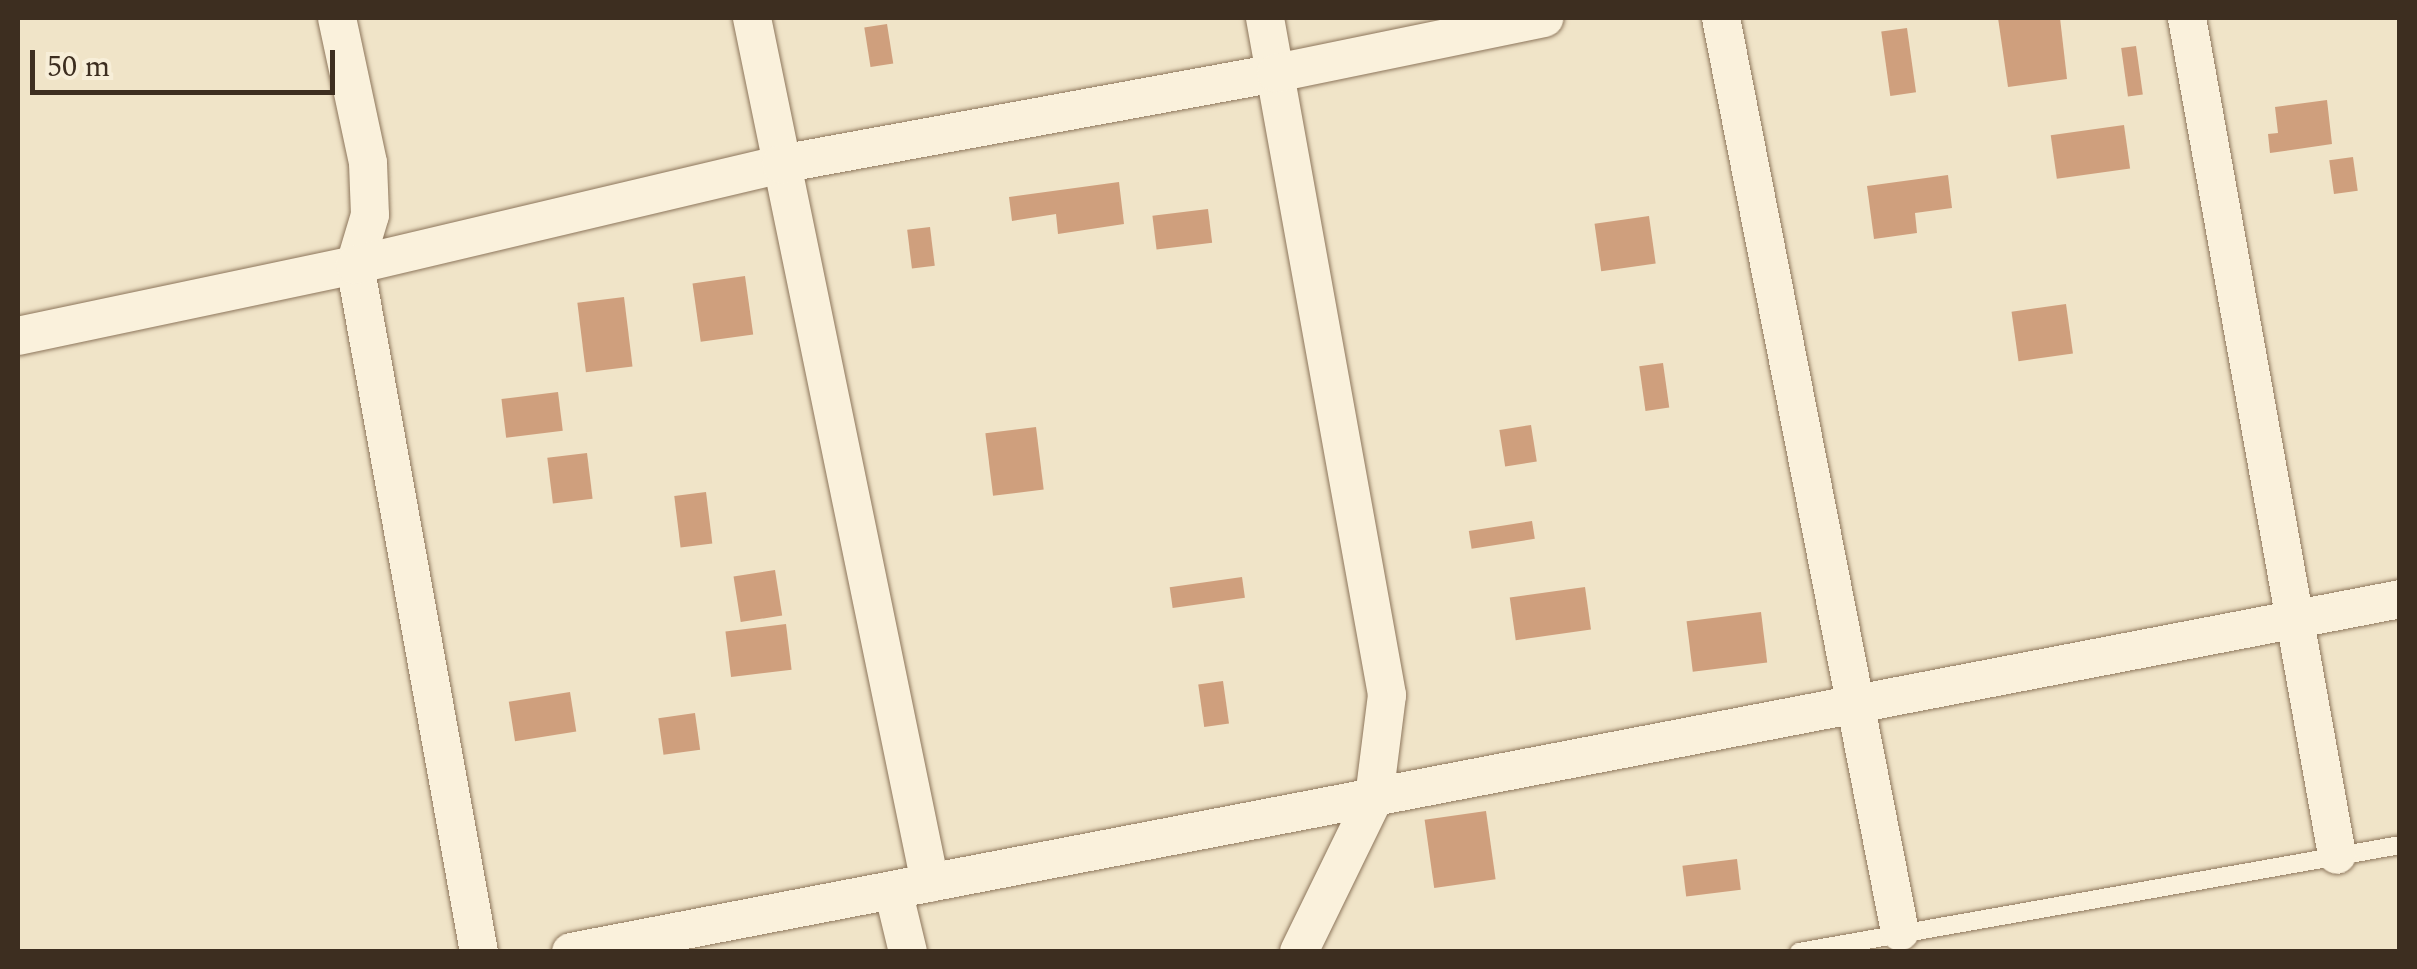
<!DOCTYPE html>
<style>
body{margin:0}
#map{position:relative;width:2417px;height:969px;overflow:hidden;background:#f0e4c8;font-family:Spectral,serif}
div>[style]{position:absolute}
.building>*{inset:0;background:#cf9f7d;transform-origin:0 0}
.roads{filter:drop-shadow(0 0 2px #8d765c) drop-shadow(0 0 2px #8d765c)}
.service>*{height:18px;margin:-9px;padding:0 9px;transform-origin:9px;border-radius:9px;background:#faf1dc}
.minor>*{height:38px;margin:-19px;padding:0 19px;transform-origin:19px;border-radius:19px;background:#faf1dc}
span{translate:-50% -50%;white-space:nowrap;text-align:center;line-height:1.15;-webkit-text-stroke:10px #f7eed8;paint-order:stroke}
.frame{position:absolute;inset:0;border:20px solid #3d2e20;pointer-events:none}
.scale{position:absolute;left:30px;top:50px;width:305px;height:45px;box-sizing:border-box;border:5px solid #3d2e20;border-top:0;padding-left:12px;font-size:30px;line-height:35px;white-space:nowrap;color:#3d2e20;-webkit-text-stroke:8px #f7eed8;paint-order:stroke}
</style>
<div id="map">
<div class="building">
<div style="clip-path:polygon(1998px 18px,2060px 18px,2067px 79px,2008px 87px)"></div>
<div style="left:887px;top:24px;width:40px;height:23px;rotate:81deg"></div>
<div style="left:1907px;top:28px;width:65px;height:26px;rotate:82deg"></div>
<div style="left:2136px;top:46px;width:49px;height:15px;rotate:82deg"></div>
<div style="clip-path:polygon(2327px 100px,2332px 144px,2270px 153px,2268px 134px,2278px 133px,2275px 107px)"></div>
<div style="left:2124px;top:125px;width:44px;height:74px;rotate:82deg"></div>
<div style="left:2353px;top:157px;width:34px;height:24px;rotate:82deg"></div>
<div style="clip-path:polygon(1948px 175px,1952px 208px,1915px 213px,1917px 233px,1874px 239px,1867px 186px)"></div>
<div style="clip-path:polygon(1119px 182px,1124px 224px,1058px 234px,1056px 214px,1012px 221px,1009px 197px)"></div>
<div style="left:1208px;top:209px;width:34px;height:56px;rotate:83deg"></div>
<div style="left:1649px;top:216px;width:48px;height:55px;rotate:82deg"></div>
<div style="left:930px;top:227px;width:39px;height:23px;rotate:83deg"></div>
<div style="left:745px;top:276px;width:59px;height:53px;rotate:82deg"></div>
<div style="left:624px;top:297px;width:70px;height:47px;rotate:83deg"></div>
<div style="left:2066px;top:304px;width:50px;height:55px;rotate:82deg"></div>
<div style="left:1663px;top:363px;width:45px;height:24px;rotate:82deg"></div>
<div style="left:558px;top:392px;width:39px;height:57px;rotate:83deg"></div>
<div style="left:1531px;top:425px;width:37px;height:32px;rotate:81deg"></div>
<div style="left:1036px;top:427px;width:63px;height:51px;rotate:83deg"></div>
<div style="left:587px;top:453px;width:46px;height:40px;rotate:83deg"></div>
<div style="left:706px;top:492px;width:52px;height:32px;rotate:83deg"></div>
<div style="left:1532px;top:521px;width:18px;height:64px;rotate:81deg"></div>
<div style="left:775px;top:570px;width:46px;height:42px;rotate:81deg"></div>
<div style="left:1242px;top:577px;width:21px;height:73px;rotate:82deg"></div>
<div style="left:1585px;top:587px;width:43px;height:76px;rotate:82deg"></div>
<div style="left:1761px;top:612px;width:51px;height:75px;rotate:83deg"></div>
<div style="left:786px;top:624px;width:46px;height:61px;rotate:83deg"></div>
<div style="left:1223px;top:681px;width:43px;height:25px;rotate:82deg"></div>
<div style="left:570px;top:692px;width:40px;height:62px;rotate:81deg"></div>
<div style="left:695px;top:713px;width:37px;height:37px;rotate:82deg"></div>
<div style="left:1486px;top:811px;width:69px;height:62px;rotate:82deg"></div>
<div style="left:1737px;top:859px;width:31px;height:55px;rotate:83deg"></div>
</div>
<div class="roads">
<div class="service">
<div style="left:1799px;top:952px;width:610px;rotate:-10.09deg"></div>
</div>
<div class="minor">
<div style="left:337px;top:18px;width:148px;rotate:77.9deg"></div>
<div style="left:368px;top:163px;width:52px;rotate:87.8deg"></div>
<div style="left:370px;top:215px;width:52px;rotate:106.7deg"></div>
<div style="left:355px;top:265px;width:698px;rotate:79.77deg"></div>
<div style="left:752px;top:18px;width:883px;rotate:78.37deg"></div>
<div style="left:1265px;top:18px;width:688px;rotate:79.78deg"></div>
<div style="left:1387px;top:695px;width:104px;rotate:97.2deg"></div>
<div style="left:1374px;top:798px;width:171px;rotate:116deg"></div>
<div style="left:1721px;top:18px;width:931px;rotate:78.92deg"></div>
<div style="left:2187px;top:18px;width:850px;rotate:79.84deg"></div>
<div style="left:18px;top:336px;width:344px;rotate:-11.9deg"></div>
<div style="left:355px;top:265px;width:438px;rotate:-13.3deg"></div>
<div style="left:781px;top:164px;width:503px;rotate:-10.42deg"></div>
<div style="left:1276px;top:73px;width:274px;rotate:-11.6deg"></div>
<div style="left:893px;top:890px;width:64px;rotate:76.4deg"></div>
<div style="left:571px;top:952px;width:1863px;rotate:-10.92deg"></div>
</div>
</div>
<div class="frame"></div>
<div class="scale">50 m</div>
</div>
